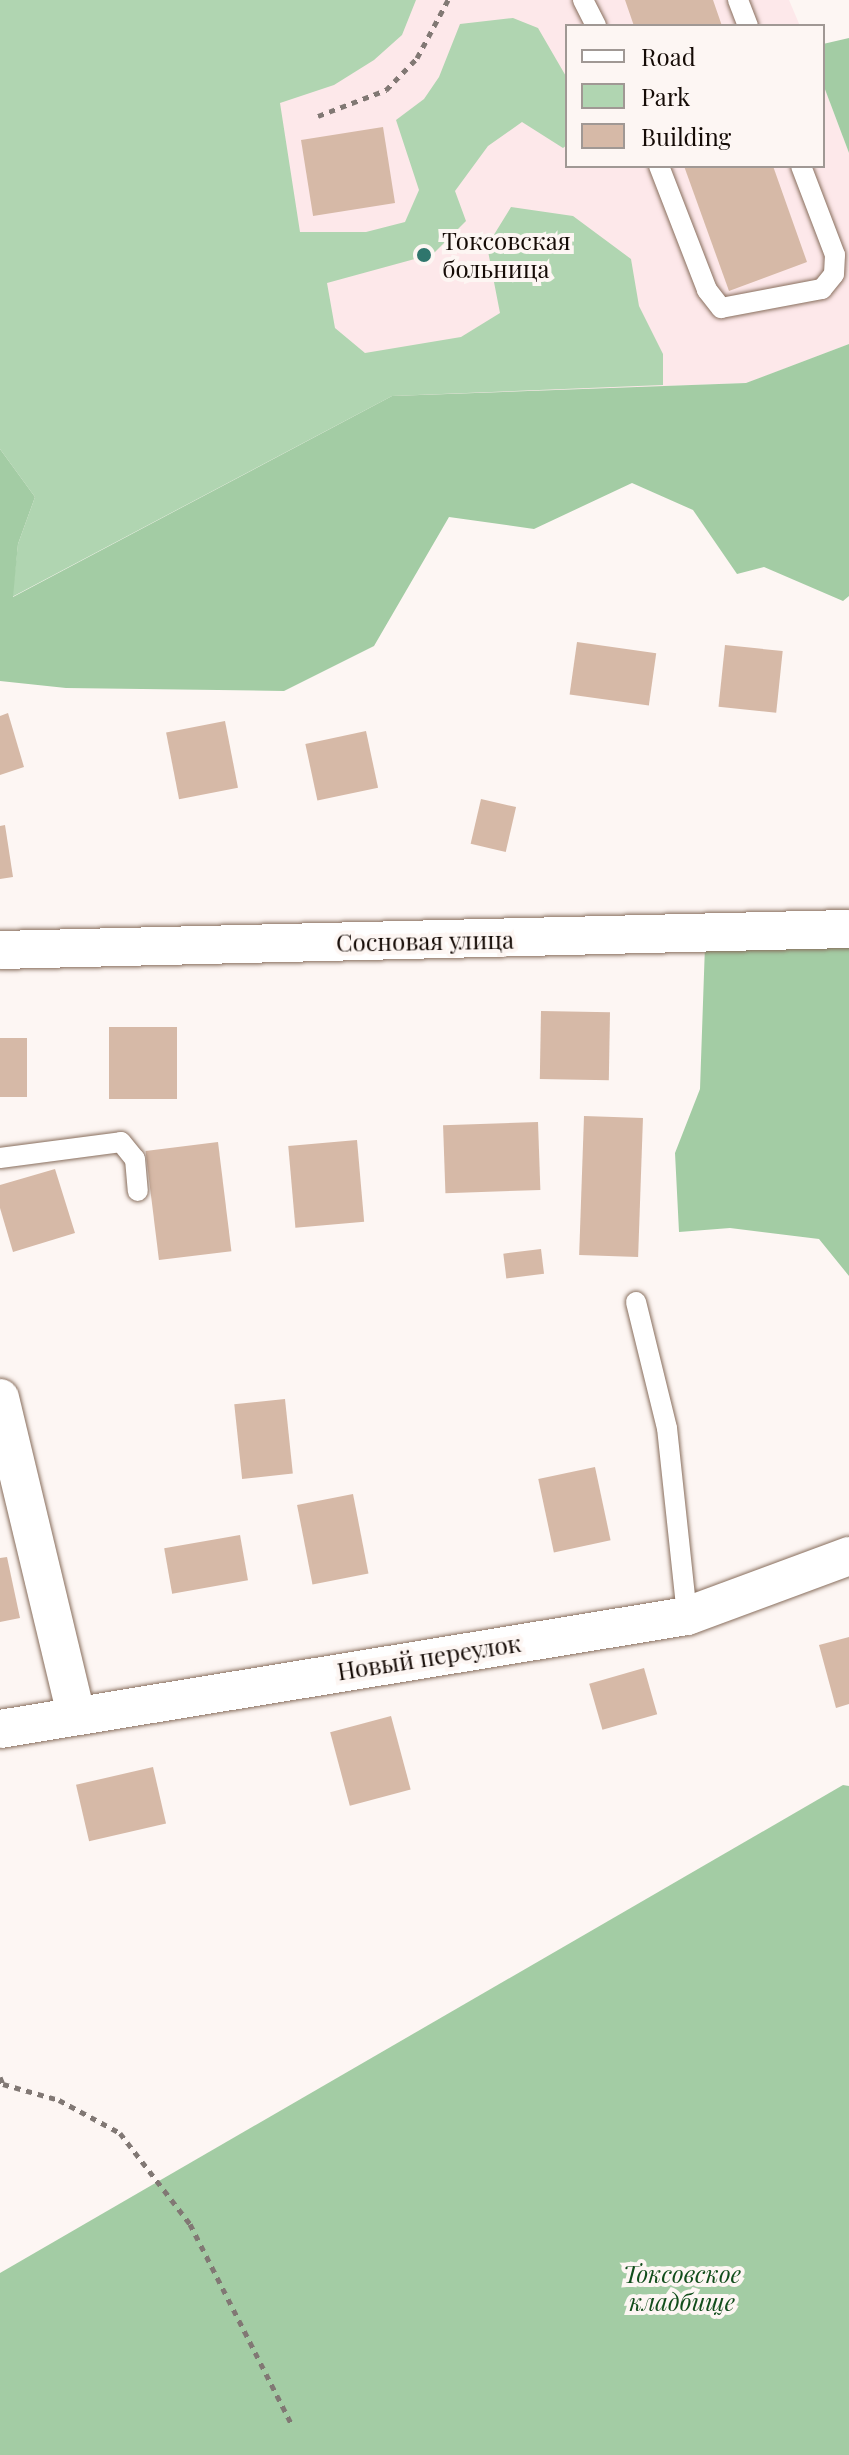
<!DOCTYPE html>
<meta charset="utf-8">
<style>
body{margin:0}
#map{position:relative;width:849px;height:2455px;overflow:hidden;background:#fdf6f3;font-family:"Playfair Display",serif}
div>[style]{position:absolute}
.medical>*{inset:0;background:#fde8ea}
.green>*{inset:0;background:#b0d5b1}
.forest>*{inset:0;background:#a3cca4}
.building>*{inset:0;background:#d6b9a7;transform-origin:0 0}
.path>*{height:5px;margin-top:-2.5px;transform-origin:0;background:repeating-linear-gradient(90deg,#817874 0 6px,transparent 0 12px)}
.roads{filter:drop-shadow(0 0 2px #886e5d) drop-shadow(0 0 2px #886e5d)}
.service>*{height:20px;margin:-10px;padding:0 10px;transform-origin:10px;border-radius:10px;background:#fff}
.minor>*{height:38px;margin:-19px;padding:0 19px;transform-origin:19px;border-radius:19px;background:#fff}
.dots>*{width:22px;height:22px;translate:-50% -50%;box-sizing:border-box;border:4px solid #fdf6f3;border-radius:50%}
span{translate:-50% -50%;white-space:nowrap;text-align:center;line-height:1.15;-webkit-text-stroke:8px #fdf6f3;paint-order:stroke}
.poi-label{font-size:24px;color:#150b06}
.left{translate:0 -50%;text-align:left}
.street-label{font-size:24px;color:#150b06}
.park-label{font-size:24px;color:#114d1b;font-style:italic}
.legend{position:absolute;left:565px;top:24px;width:260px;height:144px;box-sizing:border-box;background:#fdf6f3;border:2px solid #a09894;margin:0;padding:10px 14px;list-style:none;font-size:24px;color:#150b06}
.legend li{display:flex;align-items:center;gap:16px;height:40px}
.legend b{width:40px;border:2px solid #a09894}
</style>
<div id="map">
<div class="medical">
<div style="clip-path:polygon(0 0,789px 0,800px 26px,567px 26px,567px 166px,823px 166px,823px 84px,849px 153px,849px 344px,747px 383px,392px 396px)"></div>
</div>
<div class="green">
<div style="clip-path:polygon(0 0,416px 0,402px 35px,374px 60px,334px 85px,280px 103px,300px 232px,366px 232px,405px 222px,419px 190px,396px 120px,424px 99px,439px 77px,460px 24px,513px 18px,538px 28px,567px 78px,567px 145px,563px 148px,522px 122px,488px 146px,455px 191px,466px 221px,433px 254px,327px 283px,335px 328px,365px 353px,461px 337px,500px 313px,487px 246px,511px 207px,573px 216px,631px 259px,639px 306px,663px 354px,663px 385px,392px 396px,12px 597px,18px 544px,35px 497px,0 449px)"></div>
</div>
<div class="forest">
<div style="clip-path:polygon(849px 38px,849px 153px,823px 84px,823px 44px)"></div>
<div style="clip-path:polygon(849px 344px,849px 596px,843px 601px,764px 567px,737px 574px,693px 510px,632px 483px,534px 529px,449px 517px,374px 646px,284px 691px,66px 688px,0 681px,0 449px,35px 497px,18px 544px,13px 597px,392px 396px,746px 383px)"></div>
<div style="clip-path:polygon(705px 945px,849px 945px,849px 1276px,819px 1239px,730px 1228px,679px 1232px,675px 1153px,700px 1089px)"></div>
<div style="clip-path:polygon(843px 1785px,849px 1786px,849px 2455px,0 2455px,0 2273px)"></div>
</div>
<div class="building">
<div style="clip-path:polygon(625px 0,713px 0,722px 26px,634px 26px)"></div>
<div style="left:383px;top:127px;width:77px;height:83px;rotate:81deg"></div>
<div style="clip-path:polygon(684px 166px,773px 166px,807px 262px,729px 291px)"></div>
<div style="left:577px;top:642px;width:80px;height:53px;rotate:8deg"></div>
<div style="left:725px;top:645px;width:58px;height:62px;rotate:6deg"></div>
<div style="clip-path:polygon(8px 713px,24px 767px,0 775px,0 716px)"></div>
<div style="left:225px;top:721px;width:68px;height:60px;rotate:79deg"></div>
<div style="left:366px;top:731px;width:58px;height:62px;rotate:78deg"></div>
<div style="left:481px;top:799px;width:36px;height:46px;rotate:13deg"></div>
<div style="clip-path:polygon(5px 825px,13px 877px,0 879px,0 826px)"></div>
<div style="left:541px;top:1011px;width:69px;height:68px;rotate:1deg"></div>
<div style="left:109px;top:1027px;width:68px;height:72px"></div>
<div style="left:0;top:1038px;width:27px;height:59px"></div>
<div style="left:584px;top:1116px;width:59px;height:139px;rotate:2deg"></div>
<div style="left:538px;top:1122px;width:68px;height:95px;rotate:88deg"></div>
<div style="left:357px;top:1140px;width:82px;height:69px;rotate:85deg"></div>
<div style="left:218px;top:1142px;width:110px;height:73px;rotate:83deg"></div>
<div style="clip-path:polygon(55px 1169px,75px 1233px,13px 1252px,0 1208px,0 1185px)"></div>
<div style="left:541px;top:1249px;width:25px;height:38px;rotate:83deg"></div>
<div style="left:285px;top:1399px;width:75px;height:51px;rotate:84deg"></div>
<div style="left:595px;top:1467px;width:75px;height:58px;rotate:78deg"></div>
<div style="left:353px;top:1494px;width:81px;height:57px;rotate:79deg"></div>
<div style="left:240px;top:1535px;width:46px;height:77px;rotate:80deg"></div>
<div style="clip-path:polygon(7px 1557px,20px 1618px,0 1622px,0 1558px)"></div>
<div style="clip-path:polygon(849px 1637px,849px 1704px,836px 1708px,819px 1645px)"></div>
<div style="left:644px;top:1668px;width:48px;height:57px;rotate:74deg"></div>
<div style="left:391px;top:1716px;width:76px;height:63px;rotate:75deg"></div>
<div style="left:153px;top:1767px;width:58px;height:79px;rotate:77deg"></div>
</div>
<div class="path">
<div style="left:318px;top:116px;width:73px;rotate:-20.9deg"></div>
<div style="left:386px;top:90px;width:45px;rotate:-45.9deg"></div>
<div style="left:417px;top:58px;width:66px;rotate:-61.9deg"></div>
<div style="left:0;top:2077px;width:8px;rotate:67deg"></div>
<div style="left:3px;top:2084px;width:58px;rotate:15.9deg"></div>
<div style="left:59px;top:2100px;width:69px;rotate:28.4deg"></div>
<div style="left:120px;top:2133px;width:115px;rotate:52.4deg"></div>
<div style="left:190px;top:2224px;width:223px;rotate:63.1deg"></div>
</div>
<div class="roads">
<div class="service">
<div style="left:583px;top:0;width:29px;rotate:63deg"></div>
<div style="left:738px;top:0;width:28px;rotate:69deg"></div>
<div style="left:659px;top:166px;width:133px;rotate:68.8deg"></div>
<div style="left:707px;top:290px;width:23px;rotate:52deg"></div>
<div style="left:721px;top:308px;width:103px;rotate:-10.7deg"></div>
<div style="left:822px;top:289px;width:19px;rotate:-51deg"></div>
<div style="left:834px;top:274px;width:19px;rotate:-87deg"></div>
<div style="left:835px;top:255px;width:95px;rotate:-110.9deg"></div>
<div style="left:0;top:1158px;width:122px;rotate:-7.5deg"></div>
<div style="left:121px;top:1142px;width:22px;rotate:51deg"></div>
<div style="left:135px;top:1159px;width:32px;rotate:85deg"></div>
<div style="left:636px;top:1302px;width:130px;rotate:76.2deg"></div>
<div style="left:667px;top:1428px;width:189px;rotate:83.9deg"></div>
</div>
<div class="minor">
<div style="left:0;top:950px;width:849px;rotate:-1.42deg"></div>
<div style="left:0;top:1398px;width:325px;rotate:76.5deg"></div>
<div style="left:0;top:1729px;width:696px;rotate:-9.34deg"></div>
<div style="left:687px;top:1616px;width:173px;rotate:-20.3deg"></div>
</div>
</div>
<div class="dots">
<div style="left:424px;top:255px;background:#2f766d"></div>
</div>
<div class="poi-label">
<span class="left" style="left:442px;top:255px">Токсовская<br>больница</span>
</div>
<div class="street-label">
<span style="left:425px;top:941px;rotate:-1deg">Сосновая улица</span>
<span style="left:429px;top:1657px;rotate:-9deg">Новый переулок</span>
</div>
<div class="park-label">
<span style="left:682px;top:2288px">Токсовское<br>кладбище</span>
</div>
<ul class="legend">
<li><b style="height:10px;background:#fff"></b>Road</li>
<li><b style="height:22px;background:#b0d5b1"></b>Park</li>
<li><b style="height:22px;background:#d6b9a7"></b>Building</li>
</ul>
</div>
